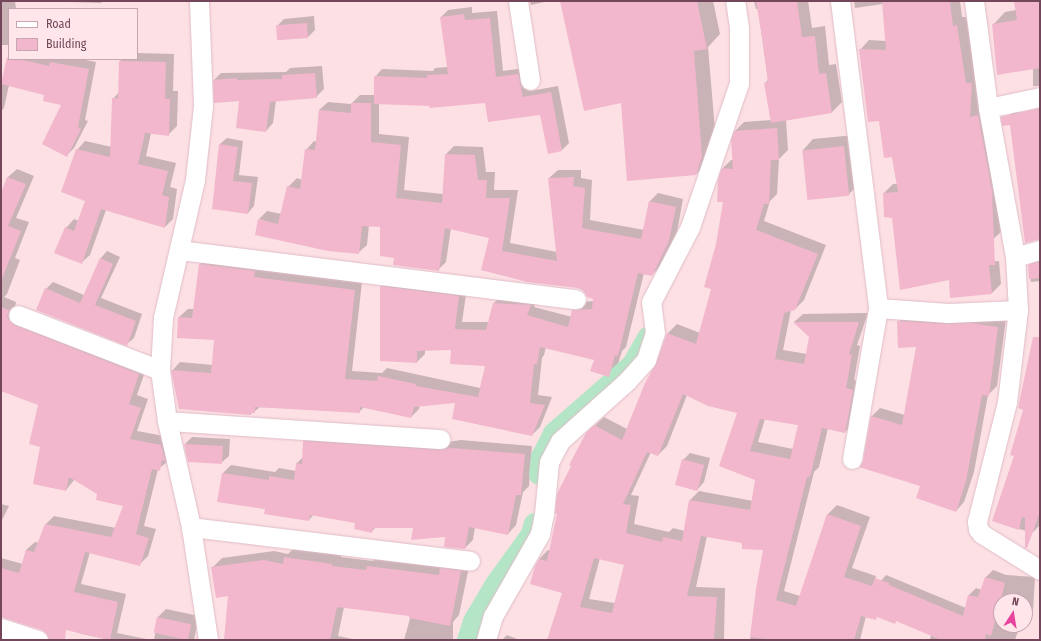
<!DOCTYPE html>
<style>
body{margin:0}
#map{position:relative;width:1041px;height:641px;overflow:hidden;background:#fce0e4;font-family:"Fira Sans Condensed",sans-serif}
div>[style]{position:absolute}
.shadow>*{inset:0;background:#0003}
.canal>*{height:20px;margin:-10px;padding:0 10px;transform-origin:10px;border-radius:10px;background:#b5e5c7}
.building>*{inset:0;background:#f2b7cd;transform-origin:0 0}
.roads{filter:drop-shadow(0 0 1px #e0bcc7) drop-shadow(0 0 1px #e0bcc7)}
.street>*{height:19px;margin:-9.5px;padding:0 9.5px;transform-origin:9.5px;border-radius:9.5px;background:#fff}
span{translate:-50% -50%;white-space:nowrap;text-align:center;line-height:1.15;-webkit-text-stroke:3px #ffe6ea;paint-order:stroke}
.frame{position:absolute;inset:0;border:2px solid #734759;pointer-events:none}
.legend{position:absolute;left:8px;top:8px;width:130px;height:52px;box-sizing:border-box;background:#ffe6ea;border:1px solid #c7a6b0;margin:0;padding:5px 7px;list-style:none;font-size:12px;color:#734759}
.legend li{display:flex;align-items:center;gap:8px;height:20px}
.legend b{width:20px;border:1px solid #c7a6b0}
.north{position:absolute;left:993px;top:593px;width:40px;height:40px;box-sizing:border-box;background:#ffe6ea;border:1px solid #c7a6b0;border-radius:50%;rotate:12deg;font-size:11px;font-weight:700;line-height:16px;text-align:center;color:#734759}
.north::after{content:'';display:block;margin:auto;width:14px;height:18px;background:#e8439d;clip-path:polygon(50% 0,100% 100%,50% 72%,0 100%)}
</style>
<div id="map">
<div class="shadow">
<div style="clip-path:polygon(1px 1px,15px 1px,16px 9px,9px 9px,9px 45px,1px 45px)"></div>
<div style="clip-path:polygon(38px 1px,103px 1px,101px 3px)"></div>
<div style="clip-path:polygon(530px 1px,549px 1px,531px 5px)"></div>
<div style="clip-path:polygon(561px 1px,713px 1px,720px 34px,708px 47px,716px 142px,709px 161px,696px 174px,622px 102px)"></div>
<div style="clip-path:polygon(evenodd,754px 1px,808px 1px,812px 28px,825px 26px,829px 65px,836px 64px,842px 102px,832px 112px,786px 120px,788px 150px,779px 159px,777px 194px,770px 201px,764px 221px,826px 245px,804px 300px,794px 310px,791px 310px,783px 350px,807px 354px,810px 337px,794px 322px,803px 314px,868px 313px,857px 345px,860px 346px,854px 380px,861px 381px,854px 423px,845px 432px,828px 428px,819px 467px,814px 472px,784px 591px,800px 596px,828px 514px,837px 505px,870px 517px,852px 568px,876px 576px,860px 640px,750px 640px,757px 589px,764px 549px,743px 542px,707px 536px,696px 587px,725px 588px,724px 640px,548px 640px,563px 592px,539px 559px,548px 550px,551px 551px,586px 434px,604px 417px,627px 429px,657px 364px,668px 333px,677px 324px,700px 333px,713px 288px,717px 244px,724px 201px,722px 169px,731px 160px,734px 160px,735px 131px,744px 122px,771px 120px,765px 83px,768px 80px,758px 9px,756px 9px,754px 1px,687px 395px,739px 413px,757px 480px,753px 501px,699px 491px,690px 500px,685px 531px,673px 528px,669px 532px,634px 524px,639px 496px,631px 495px,651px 452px,658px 455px,667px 446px,687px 395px,754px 1px,765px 419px,799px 425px,793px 449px,758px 442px,765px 419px,754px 1px,600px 558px,625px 564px,615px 603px,589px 599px,600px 558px)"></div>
<div style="clip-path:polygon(854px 1px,960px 1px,962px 17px,966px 17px,1003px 230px,967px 264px,999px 261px,1001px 284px,992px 293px,950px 279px,893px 217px,884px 193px,893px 184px,897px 184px,892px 156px,879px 120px,860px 50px,869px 40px,886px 41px,883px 4px,855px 8px)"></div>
<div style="clip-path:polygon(1015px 1px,1040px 1px,1040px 86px,1033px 86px,1033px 68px,993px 25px,1005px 12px,1016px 10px)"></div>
<div style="clip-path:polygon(472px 7px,472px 13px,497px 11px,503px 71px,525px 68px,530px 91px,558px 86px,569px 143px,562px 150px,541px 114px,486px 102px,430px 105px,379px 103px,379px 134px,409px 137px,404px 190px,443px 194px,446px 154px,454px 146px,483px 147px,486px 172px,495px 172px,494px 190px,518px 190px,510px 243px,557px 252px,549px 178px,558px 170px,581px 170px,581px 178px,592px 180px,590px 220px,644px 230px,649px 202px,658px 193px,683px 199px,677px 232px,660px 266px,652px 275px,644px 273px,626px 347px,622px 351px,617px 367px,608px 376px,595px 359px,546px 347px,544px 355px,542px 358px,538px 395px,552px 397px,540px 427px,532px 435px,457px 402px,420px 405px,419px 409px,411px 417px,364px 407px,359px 412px,260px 407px,251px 414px,172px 371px,180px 362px,213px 365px,215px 339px,178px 337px,179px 317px,188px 309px,194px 309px,200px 264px,208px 256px,261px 269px,362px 282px,352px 371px,382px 373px,387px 368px,480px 388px,486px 365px,452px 349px,425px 349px,425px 354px,417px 362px,381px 287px,389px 278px,467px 288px,462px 322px,489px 322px,494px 303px,502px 295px,539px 297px,534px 307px,572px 317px,573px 310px,582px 302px,594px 301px,595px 298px,578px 287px,527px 281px,490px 238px,451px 228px,446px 262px,438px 270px,395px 257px,382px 226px,369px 225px,367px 245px,358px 253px,259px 219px,267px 211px,282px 214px,288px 187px,297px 178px,302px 180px,306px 150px,314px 141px,317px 142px,319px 110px,328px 102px,351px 104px,360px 95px,375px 95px,375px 77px,382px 69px,433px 71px,435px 68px,448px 67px,441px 17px,448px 10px)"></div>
<div style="clip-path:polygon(314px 16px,315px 30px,308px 37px,277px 26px,284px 19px)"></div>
<div style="clip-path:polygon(137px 53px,174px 54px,173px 91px,178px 91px,177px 126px,169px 134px,151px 133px,146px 156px,176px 163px,170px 187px,177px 189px,173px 219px,165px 227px,106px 210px,90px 255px,81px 263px,66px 228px,74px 219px,79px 221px,86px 200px,77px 150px,85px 141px,112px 147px,113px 99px,119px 92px,120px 61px,122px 59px,137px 59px)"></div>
<div style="clip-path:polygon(9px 56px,9px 59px,80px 59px,96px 62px,85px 120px,88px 121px,74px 148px,67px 155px,63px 104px,45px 94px,9px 85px,4px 108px,1px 111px,1px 81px,2px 81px)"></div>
<div style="clip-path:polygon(322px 66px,324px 89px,316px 97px,276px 100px,273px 123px,266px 131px,240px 100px,214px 80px,221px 73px,286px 72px,290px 68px)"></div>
<div style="clip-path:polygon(1019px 106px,1040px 106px,1019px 111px,1019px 114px,1040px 108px,1040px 234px,1010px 115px)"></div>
<div style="clip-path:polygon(855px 135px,859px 184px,848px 195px,803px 150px,813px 139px)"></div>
<div style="clip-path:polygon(227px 138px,243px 141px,239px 175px,258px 177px,254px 206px,248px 213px,213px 208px,220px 144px)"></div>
<div style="clip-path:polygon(17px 169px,34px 176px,16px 218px,29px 222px,15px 258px,20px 260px,7px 294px,4px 297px,16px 302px,15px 308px,147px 366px,137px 395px,148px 399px,137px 431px,169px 437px,167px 462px,158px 469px,144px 526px,156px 529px,148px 556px,140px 564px,90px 552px,81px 584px,126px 594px,117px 633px,151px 640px,110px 640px,82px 634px,44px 622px,1px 616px,1px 558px,23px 564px,26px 550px,35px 542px,39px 543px,46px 524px,54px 516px,116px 528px,125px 505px,98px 494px,75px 479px,66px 490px,41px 446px,39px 404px,1px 390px,1px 195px,8px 177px)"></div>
<div style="clip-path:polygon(107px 251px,120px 257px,101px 298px,142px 314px,134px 338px,127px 344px,46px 289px,53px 282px,84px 295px,101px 258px)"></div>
<div style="clip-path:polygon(1038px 256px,1040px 256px,1040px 281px,1031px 282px,1029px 266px)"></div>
<div style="clip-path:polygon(907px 313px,1006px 319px,997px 386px,988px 395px,974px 472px,964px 502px,956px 511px,921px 485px,864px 461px,872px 416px,880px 408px,905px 415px,917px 346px,898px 322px)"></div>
<div style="clip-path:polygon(1040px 354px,1040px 525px,1032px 533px,993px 520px,1015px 455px)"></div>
<div style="clip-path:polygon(312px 433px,448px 442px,461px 440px,532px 446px,529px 486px,523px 492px,516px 525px,508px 534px,475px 527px,473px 540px,465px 548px,446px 536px,414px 527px,376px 527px,371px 532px,356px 522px,314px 514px,309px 520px,266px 509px,218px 501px,223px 473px,231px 465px,275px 472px,279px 468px,296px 471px,297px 463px,303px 457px,304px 441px)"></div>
<div style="clip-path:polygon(192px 437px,230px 439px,229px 456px,221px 463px,188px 461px,185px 444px)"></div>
<div style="clip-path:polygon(690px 453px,710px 458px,704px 482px,697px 490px,683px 460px)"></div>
<div style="clip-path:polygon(1px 504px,9px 506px,1px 522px)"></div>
<div style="clip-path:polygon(294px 548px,341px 555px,341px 557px,373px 561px,378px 556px,470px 562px,459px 615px,453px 622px,453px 640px,404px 640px,411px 615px,344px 607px,338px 636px,358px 640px,225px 640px,229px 595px,213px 567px,222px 558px,274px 551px,288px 554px)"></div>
<div style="clip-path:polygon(993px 570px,1006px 575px,1035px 577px,1033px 612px,1026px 619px,1025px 601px,1001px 601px,1001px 625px,1020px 625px,1015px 640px,930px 640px,931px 635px,897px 620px,894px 623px,880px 582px,886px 575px,966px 608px,969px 595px,976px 588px,982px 590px,986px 577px)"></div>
<div style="clip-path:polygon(166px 609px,199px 616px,194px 640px,154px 640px,158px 617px)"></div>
<div style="clip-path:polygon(507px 635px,520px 640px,502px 640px)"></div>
</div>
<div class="canal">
<div style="left:539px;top:475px;width:18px;rotate:-84deg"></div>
<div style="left:541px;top:457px;width:27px;rotate:-63deg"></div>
<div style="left:553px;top:433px;width:105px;rotate:-41.1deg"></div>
<div style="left:632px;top:364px;width:32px;rotate:-60deg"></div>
<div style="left:467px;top:640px;width:20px;rotate:-72deg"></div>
<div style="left:473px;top:621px;width:43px;rotate:-59.3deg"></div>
<div style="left:495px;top:584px;width:62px;rotate:-54.2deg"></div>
<div style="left:531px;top:534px;width:11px;rotate:-75deg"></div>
</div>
<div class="building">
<div style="clip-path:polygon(560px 1px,697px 1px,707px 49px,694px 51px,702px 156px,696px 175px,627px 181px,621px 103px,584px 111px)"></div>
<div style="clip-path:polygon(756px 1px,797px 1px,802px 37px,815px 36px,819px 74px,826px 73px,832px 113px,771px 123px,764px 83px,768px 82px,762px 37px)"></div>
<div style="clip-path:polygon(882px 1px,950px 1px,953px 26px,957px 25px,966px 83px,972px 83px,970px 117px,978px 115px,992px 191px,995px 265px,989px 265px,992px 294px,950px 298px,949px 280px,900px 290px,892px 218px,884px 217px,883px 193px,898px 192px,892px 157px,884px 158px,879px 121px,868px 122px,859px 49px,886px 50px)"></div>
<div style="clip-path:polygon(1014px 1px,1040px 1px,1040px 68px,997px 75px,992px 24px,1017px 20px)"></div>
<div style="clip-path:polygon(464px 14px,465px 20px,490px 18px,496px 77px,518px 74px,523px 97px,551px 92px,562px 151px,548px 154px,540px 115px,488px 122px,485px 103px,430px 108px,429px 106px,374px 104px,374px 76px,427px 78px,427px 75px,448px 74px,440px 17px)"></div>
<div style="left:307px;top:23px;width:15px;height:31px;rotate:86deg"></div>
<div style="clip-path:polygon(7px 57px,9px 59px,18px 59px,49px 66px,50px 62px,89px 69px,78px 127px,81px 129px,67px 157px,42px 144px,61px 105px,43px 101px,44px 95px,1px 84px)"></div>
<div style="clip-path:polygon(119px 61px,166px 62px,165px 99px,170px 99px,169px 136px,145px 133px,138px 164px,168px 171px,162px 195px,169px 197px,165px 228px,101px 209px,82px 264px,54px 253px,65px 227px,74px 231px,85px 201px,61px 192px,76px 149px,110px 157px,112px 98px,118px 98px)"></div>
<div style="clip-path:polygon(315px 73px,317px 98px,270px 102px,266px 132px,236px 128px,239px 101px,214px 103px,213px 80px,237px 78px,237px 80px,282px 79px,282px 75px)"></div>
<div style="clip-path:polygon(351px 103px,371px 103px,371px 142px,401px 145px,396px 198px,442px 203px,445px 154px,475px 155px,478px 180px,487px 180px,486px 198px,510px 198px,502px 251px,557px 261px,548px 178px,574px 177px,573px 186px,585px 188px,582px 228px,641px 239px,649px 201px,676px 207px,669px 241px,652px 276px,638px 273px,618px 356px,615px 355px,609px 377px,590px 371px,594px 360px,540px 347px,537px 364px,534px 364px,530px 403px,545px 405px,532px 436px,452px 419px,455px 403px,414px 407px,411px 418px,360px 407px,360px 413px,255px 407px,255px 413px,251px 413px,251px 415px,179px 409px,171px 370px,211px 373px,214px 340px,177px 338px,178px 317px,192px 318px,199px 264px,255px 271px,254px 277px,355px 290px,345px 379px,377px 381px,378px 376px,416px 384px,416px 386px,478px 397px,485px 366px,450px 364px,451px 350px,417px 351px,417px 363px,380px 361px,380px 286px,459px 296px,455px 329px,486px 330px,493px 303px,531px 305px,527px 315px,568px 327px,572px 310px,592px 309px,593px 299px,587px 297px,583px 290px,578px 288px,527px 282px,481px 270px,489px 238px,445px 228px,439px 271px,393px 265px,394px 258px,380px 256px,380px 227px,362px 226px,359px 254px,328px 251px,255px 235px,258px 219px,278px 224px,287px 186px,300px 189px,305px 149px,315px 150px,319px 110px,351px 113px)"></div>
<div style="clip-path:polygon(1040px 108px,1040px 239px,1025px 243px,1010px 125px,1002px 126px,1001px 117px)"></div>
<div style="clip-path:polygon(evenodd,777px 128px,779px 160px,771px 160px,769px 204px,764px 204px,756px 230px,818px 254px,795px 310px,784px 313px,775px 359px,804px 364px,809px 337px,793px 322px,859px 322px,849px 354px,852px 355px,846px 388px,853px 390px,845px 433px,822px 428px,810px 477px,807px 477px,776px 600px,796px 606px,827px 514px,861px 526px,844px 577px,872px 586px,875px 578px,889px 583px,889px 585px,963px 616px,968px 595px,978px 597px,985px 577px,1005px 583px,991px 636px,986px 634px,985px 640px,941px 640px,896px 621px,895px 624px,877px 617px,876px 620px,861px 616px,854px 640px,773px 640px,750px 637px,756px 589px,763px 550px,742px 549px,742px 543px,701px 536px,687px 596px,717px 597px,714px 640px,547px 640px,562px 593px,530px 584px,535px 566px,539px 559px,547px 561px,557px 514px,555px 513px,557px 494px,571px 466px,569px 465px,586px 433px,594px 425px,622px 440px,645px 383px,656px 363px,667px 333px,696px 344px,711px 289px,704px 287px,716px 244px,723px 202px,717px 202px,718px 180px,722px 168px,733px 169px,731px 139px,734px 131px,777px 128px,683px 394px,708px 406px,737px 413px,719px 466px,755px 480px,750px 510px,689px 500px,682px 541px,663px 537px,662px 542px,626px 533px,631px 505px,623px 504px,647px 452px,658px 456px,683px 394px,777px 128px,760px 419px,798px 425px,790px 459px,750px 451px,760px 419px,777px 128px,594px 558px,624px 565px,612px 613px,580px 607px,594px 558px)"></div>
<div style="clip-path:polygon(219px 144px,238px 147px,233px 181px,252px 183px,248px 214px,212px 209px)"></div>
<div style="left:844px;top:146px;width:50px;height:42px;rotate:84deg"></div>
<div style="clip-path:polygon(7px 177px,26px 184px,8px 226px,21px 231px,2px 279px,1px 193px)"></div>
<div style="clip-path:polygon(100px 258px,113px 264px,95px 305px,136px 321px,127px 346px,36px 310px,45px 288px,80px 303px)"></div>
<div style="clip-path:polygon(1040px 261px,1040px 278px,1029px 279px,1028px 265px)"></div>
<div style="clip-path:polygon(1px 307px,9px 310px,7px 317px,14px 325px,139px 374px,129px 404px,141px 408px,130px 439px,161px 445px,165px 461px,162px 460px,160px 471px,152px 469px,136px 534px,149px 538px,140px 566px,85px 552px,74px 592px,118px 602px,110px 640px,66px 630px,65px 640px,49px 640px,46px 633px,42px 630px,1px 617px,1px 568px,19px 573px,26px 550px,34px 552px,45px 524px,111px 537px,123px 506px,96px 500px,97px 494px,69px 477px,66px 491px,33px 484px,40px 447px,29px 444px,38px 405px,1px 391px)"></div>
<div style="clip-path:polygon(897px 321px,947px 324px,970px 323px,998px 327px,989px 396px,982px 395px,966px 481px,956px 512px,916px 498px,920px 486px,859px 467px,863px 461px,871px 416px,902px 425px,916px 347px,898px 348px)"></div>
<div style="clip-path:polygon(1033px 337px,1040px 337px,1040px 512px,1027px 548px,1025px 548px,1025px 518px,1022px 517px,1019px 530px,992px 521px,1014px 456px,1010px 455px,1023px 410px,1018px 408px)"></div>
<div style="clip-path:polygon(303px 441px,439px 450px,452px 448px,525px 454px,521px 495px,516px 495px,508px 535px,469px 527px,465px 549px,444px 547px,445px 537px,411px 540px,413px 528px,373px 528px,372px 533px,354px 529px,355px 523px,310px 515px,309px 521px,264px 514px,265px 509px,217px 502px,222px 473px,269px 480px,269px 476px,294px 480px,296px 463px,302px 464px)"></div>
<div style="clip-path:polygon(184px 444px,223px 446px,222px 464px,188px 462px)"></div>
<div style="left:682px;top:459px;width:23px;height:27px;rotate:15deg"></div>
<div style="clip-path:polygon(284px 557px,332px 564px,332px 566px,366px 570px,367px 566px,439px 575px,440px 568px,461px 571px,450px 626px,409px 618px,409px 616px,337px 607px,330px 640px,224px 640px,228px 596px,216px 598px,211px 567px,264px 560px,283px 564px)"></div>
<div style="left:157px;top:617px;width:35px;height:16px;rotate:12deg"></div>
</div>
<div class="roads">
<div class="street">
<div style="left:199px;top:1px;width:105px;rotate:87.8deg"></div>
<div style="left:203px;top:106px;width:74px;rotate:96.2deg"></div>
<div style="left:195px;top:180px;width:141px;rotate:103.1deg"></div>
<div style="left:163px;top:317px;width:53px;rotate:93.2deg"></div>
<div style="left:160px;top:370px;width:51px;rotate:82.2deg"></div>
<div style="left:167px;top:421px;width:109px;rotate:77.2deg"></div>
<div style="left:191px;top:527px;width:114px;rotate:81.4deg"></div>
<div style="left:518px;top:1px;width:80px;rotate:81.4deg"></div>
<div style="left:840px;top:1px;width:309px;rotate:82.9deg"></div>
<div style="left:878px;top:308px;width:70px;rotate:4.1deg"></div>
<div style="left:948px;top:313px;width:70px;rotate:-2.5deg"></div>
<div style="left:1018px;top:310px;width:53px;rotate:-93.2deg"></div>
<div style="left:974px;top:1px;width:108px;rotate:82.5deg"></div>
<div style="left:1040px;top:97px;width:53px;rotate:168.1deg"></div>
<div style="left:988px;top:108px;width:151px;rotate:79.7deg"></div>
<div style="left:1015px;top:257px;width:26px;rotate:-16deg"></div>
<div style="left:180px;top:250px;width:399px;rotate:7.1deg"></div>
<div style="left:1018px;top:310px;width:93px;rotate:96.8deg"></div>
<div style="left:1007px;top:402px;width:123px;rotate:104.1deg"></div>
<div style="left:977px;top:521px;width:8px;rotate:83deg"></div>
<div style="left:978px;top:529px;width:6px;rotate:51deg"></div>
<div style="left:982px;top:534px;width:68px;rotate:31.8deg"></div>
<div style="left:18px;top:315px;width:152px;rotate:21.2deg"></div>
<div style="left:167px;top:421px;width:274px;rotate:3.8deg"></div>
<div style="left:852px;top:459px;width:153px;rotate:-80.2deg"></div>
<div style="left:191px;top:527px;width:281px;rotate:6.9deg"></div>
<div style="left:1px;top:628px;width:39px;rotate:18deg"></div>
<div style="left:486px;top:640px;width:25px;rotate:-74deg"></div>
<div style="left:493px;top:616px;width:95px;rotate:-60.2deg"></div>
<div style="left:540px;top:534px;width:20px;rotate:-79deg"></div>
<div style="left:544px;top:514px;width:52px;rotate:-84.5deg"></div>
<div style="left:549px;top:462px;width:24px;rotate:-62deg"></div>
<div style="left:560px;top:441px;width:90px;rotate:-41.8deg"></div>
<div style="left:627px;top:381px;width:28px;rotate:-48deg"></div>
<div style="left:646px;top:360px;width:28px;rotate:-72deg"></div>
<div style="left:655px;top:333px;width:31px;rotate:-97deg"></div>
<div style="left:651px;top:302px;width:85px;rotate:-62.5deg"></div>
<div style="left:690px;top:227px;width:152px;rotate:-71.2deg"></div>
<div style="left:739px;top:83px;width:55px;rotate:-90deg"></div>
<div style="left:739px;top:28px;width:27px;rotate:-98deg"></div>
</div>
</div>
<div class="frame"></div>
<ul class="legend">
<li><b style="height:5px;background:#fff"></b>Road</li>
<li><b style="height:11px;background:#f2b7cd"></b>Building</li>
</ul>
<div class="north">N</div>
</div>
